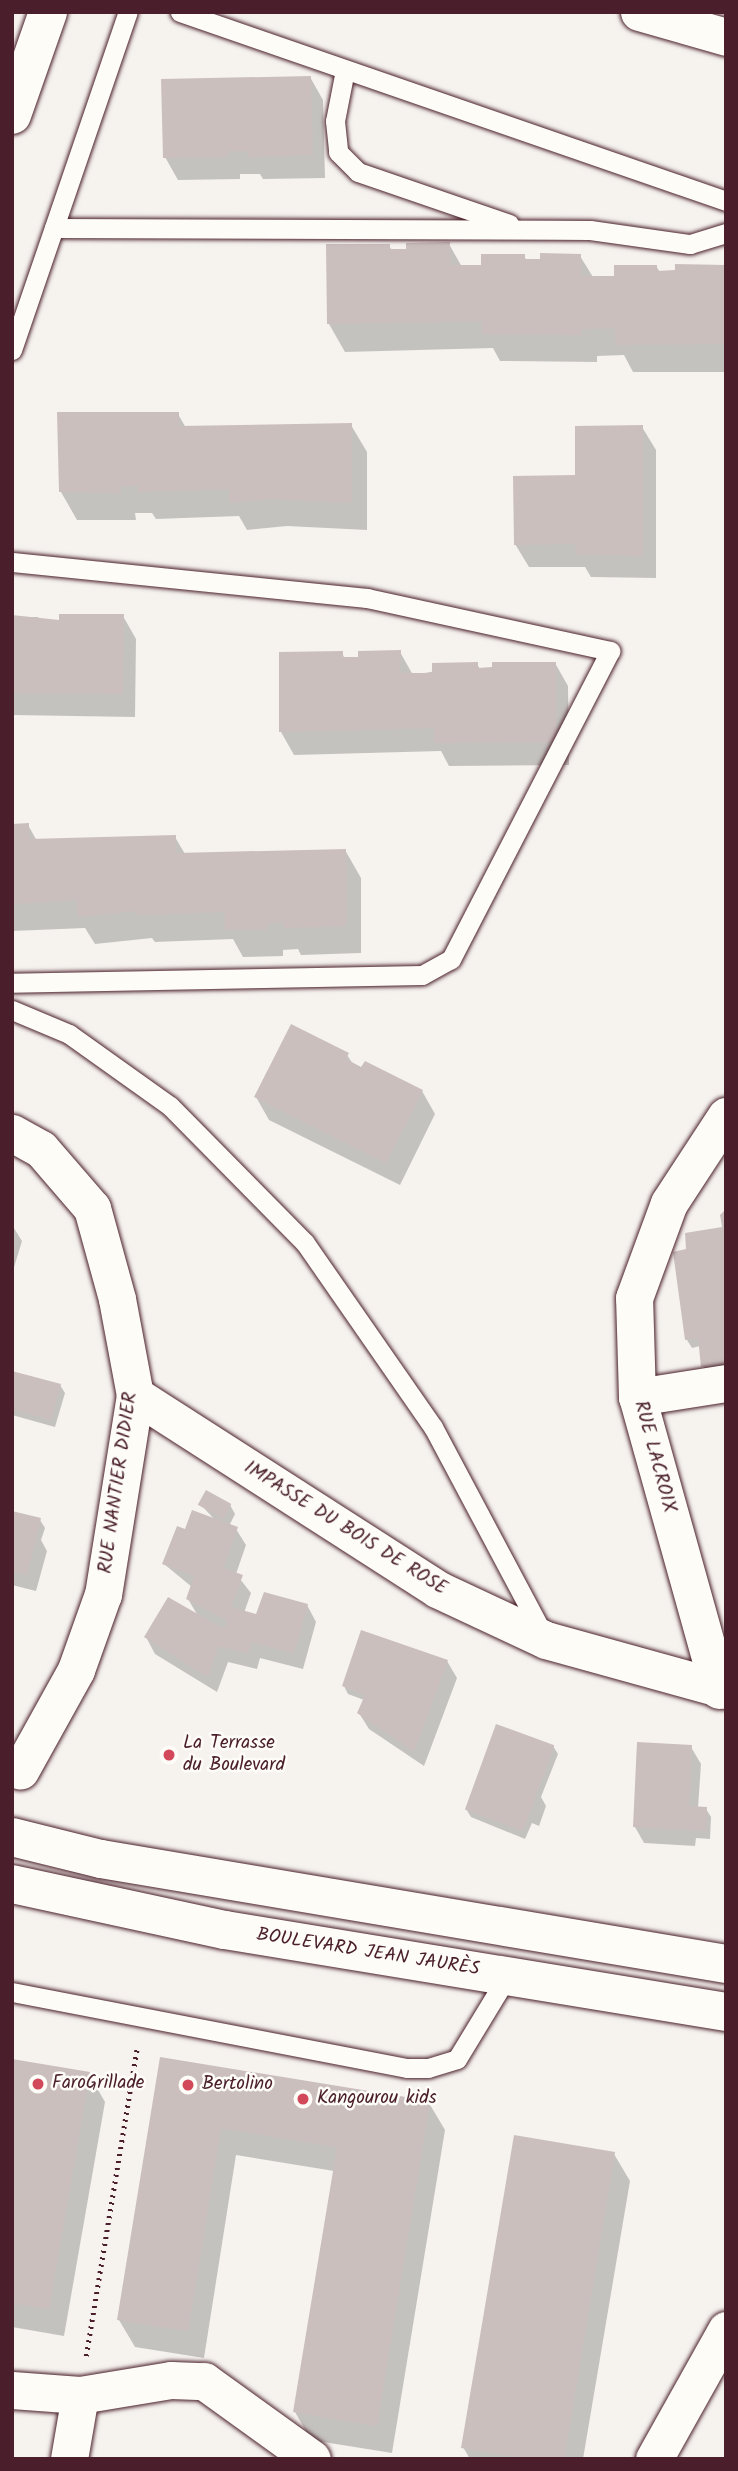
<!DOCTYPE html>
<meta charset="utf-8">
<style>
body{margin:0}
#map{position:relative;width:738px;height:2471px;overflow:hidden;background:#f6f3ef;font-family:Kalam,sans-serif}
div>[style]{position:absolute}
.shadow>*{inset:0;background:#0003}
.building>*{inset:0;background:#cbbfbe;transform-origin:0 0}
.path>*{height:4.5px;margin-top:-2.25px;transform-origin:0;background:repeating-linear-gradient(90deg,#4a1f2b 0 2px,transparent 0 7px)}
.roads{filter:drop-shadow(0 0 2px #4a1f2b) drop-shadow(0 0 2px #4a1f2b)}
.service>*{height:19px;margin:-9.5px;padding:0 9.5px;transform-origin:9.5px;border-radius:9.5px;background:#fdfcf7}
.minor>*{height:37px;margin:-18.5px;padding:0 18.5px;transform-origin:18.5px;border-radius:18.5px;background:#fdfcf7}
.tertiary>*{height:38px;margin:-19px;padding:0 19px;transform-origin:19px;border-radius:19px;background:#fdfcf7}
.primary>*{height:38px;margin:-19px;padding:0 19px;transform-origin:19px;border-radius:19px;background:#fdfcf7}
.dots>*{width:19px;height:19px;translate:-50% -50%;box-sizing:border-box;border:4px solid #fdfcf7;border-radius:50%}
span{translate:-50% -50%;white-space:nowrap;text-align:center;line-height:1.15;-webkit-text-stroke:5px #fdfcf7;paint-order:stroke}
.street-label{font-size:19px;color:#4a1f2b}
.poi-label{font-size:19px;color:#4a1f2b}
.left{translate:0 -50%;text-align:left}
.frame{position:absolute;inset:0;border:14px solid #4a1f2b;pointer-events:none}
</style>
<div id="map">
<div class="shadow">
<div style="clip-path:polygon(310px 77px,323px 100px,325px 178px,263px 179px,260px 174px,240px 174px,240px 179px,178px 180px,165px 157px)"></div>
<div style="clip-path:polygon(449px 244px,462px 267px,483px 267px,524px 256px,527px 261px,580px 256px,593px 277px,616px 277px,656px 266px,660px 272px,726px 266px,726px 372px,633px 372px,624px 355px,597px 356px,597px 362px,500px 361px,493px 348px,345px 352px,329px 324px,328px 245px,389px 245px,392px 251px)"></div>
<div style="clip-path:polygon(178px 414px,186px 428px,351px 425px,367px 452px,367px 530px,287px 526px,247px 530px,239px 516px,156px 519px,152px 513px,135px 513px,136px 520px,77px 520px,61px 492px)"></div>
<div style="clip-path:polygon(642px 427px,656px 450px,656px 578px,591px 577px,585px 567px,529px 567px,515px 544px,577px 477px)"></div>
<div style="clip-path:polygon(123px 616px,136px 639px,135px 717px,12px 715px,12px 617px,38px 617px,42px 622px)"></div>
<div style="clip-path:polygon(400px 652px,413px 675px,477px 664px,480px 669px,555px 663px,568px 686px,569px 765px,449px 766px,441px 751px,294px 755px,281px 732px,342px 653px,345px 659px)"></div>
<div style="clip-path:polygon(12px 825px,28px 825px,37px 841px,175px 837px,185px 854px,345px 850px,361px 878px,361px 953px,301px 955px,298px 949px,283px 950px,283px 956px,243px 957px,233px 939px,155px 942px,152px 938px,95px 944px,85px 928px,12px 931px)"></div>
<div style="clip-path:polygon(347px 1055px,353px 1064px,422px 1091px,435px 1114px,400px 1185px,269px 1120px,256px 1097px)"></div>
<div style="clip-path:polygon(726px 1211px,726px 1388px,716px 1389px,703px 1366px,700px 1346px,692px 1348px,687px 1340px,685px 1251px,725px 1228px)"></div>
<div style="clip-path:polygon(12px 1225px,22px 1241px,12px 1274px)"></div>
<div style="clip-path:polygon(12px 1377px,60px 1385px,65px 1393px,55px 1427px,12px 1415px)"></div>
<div style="clip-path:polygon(201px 1505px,230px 1505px,235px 1514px,229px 1526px,236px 1529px,246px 1545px,236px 1574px,251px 1593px,244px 1613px,257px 1616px,307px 1605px,316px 1622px,303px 1669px,260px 1658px,257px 1669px,228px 1662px,217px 1692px,155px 1654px,146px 1637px,198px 1616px,188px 1599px,192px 1587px,164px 1564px,184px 1531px,216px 1521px)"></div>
<div style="clip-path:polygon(12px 1513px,40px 1520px,45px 1528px,41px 1540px,47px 1551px,36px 1591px,12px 1585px)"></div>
<div style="clip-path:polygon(447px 1661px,457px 1678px,424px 1766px,369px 1729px,359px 1713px,364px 1700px,348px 1694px,344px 1686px)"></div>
<div style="clip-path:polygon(553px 1746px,558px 1754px,541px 1797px,546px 1806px,539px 1826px,532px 1823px,525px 1839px,471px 1817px,466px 1809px)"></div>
<div style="clip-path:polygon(691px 1747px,701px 1764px,698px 1808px,706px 1809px,711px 1817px,710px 1839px,696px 1838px,695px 1846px,644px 1843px,635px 1827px)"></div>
<div style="clip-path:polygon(162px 2059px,429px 2103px,445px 2130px,392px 2453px,311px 2440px,295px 2412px,334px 2171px,236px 2155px,204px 2358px,135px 2347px,119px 2320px)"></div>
<div style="clip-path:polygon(12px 2061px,89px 2074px,105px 2102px,64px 2336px,12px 2327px)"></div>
<div style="clip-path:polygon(614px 2154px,630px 2181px,583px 2459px,470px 2459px,463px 2447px)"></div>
</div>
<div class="building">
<div style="clip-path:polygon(311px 76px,313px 155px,248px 157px,248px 151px,228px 151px,228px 157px,163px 158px,161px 79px)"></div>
<div style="clip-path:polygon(450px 242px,450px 265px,481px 265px,481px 254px,525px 254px,525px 259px,540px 259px,540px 253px,581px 254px,581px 276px,614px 276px,614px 265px,657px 265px,657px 271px,675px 270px,675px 264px,726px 265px,726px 344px,616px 345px,615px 328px,582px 329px,582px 335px,482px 334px,482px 321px,327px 324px,326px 244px,390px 244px,390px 249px,406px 249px,406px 243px)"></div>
<div style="clip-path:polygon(57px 412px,179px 412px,179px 426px,352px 423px,352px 503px,271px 499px,229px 503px,229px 489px,138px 492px,138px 486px,121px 486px,121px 493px,59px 492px)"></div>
<div style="clip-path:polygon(643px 425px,643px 556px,575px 554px,576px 544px,514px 545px,513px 476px,575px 475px,575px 426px)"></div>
<div style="clip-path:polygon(59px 614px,124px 614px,123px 694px,12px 693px,12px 615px,59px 620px)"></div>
<div style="clip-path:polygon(401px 650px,400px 673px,432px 673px,432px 663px,478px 662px,478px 668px,492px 667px,492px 662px,556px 662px,556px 742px,434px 743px,434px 728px,279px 732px,279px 652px,343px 651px,343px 657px,358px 657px,358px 651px)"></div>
<div style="clip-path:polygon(29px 823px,29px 839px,176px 835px,176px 853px,346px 849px,346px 926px,284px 928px,283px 922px,268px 923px,268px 929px,225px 930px,225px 912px,137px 915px,137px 911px,77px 917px,77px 900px,12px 904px,12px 824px)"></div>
<div style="clip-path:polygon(291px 1024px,349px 1053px,346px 1059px,361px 1067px,365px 1061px,423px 1090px,386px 1163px,254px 1097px)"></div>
<div style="clip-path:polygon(726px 1209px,726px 1363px,701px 1367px,698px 1338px,685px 1340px,673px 1252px,686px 1249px,685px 1233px,722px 1227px,720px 1215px)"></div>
<div style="clip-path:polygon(12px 1371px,61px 1384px,51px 1420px,12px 1409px)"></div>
<div style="left:206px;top:1490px;width:29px;height:17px;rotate:29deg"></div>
<div style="clip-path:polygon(192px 1510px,238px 1527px,223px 1568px,243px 1575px,231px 1607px,256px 1614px,264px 1592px,308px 1604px,294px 1653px,251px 1642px,248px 1653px,218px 1646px,208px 1677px,144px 1637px,168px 1597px,224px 1629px,227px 1620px,186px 1599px,194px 1576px,162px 1564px,177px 1526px,185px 1529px)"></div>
<div style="clip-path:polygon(12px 1511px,41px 1518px,27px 1575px,12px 1572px)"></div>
<div style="clip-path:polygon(361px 1630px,448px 1660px,414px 1751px,357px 1713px,365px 1695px,342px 1686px)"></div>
<div style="left:496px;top:1724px;width:62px;height:91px;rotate:20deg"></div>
<div style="clip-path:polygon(637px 1742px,692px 1745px,689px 1806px,707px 1807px,706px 1831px,633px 1827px)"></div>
<div style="clip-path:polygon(160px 2057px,430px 2101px,377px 2426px,293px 2412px,337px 2147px,221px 2128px,188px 2331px,117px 2320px)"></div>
<div style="clip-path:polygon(12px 2059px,90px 2072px,49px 2309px,12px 2303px)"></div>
<div style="clip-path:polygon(514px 2135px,615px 2152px,564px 2459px,530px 2459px,461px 2448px)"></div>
</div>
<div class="path">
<div style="left:86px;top:2356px;width:313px;rotate:-80.6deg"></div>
</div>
<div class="roads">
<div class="service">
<div style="left:180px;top:12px;width:578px;rotate:19.09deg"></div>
<div style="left:345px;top:70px;width:52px;rotate:101.1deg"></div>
<div style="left:335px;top:121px;width:31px;rotate:84deg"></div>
<div style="left:338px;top:152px;width:28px;rotate:45deg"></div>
<div style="left:358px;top:172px;width:160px;rotate:19deg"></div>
<div style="left:54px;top:228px;width:536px;rotate:0.21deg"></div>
<div style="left:590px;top:230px;width:101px;rotate:8deg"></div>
<div style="left:690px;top:244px;width:38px;rotate:-17deg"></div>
<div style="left:12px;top:350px;width:357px;rotate:-71.1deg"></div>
<div style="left:12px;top:562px;width:357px;rotate:5.8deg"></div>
<div style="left:367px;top:598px;width:249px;rotate:12.3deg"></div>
<div style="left:610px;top:651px;width:347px;rotate:117.3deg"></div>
<div style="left:451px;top:959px;width:33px;rotate:151deg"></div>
<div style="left:422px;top:975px;width:410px;rotate:178.9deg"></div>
<div style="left:12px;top:1010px;width:62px;rotate:22.8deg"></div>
<div style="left:69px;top:1034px;width:124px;rotate:35.5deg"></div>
<div style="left:170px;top:1106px;width:192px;rotate:45.4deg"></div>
<div style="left:305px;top:1243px;width:224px;rotate:55.2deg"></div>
<div style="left:433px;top:1427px;width:237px;rotate:62deg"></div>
<div style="left:12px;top:1992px;width:402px;rotate:10.9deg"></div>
<div style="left:407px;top:2068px;width:21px"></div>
<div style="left:428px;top:2068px;width:30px;rotate:-17deg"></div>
<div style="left:457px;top:2059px;width:98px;rotate:-58.7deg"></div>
</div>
<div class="minor">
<div style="left:639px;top:12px;width:91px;rotate:16deg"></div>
<div style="left:12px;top:1133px;width:33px;rotate:29deg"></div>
<div style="left:41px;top:1149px;width:78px;rotate:49.2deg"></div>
<div style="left:92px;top:1208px;width:94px;rotate:74.6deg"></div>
<div style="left:117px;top:1299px;width:98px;rotate:79.4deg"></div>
<div style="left:135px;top:1395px;width:202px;rotate:99.1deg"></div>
<div style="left:103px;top:1594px;width:81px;rotate:109.6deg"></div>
<div style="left:76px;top:1670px;width:115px;rotate:119deg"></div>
<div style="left:135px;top:1395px;width:359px;rotate:32.7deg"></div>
<div style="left:437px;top:1589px;width:120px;rotate:25.1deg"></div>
<div style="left:546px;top:1640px;width:187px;rotate:15.5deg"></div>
<div style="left:637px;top:1397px;width:90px;rotate:-8.9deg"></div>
<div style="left:719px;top:1690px;width:304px;rotate:-105.6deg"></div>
<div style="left:637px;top:1397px;width:99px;rotate:-91.7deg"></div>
<div style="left:634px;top:1298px;width:101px;rotate:-69.8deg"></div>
<div style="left:669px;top:1203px;width:104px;rotate:-56.8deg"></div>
<div style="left:12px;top:2390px;width:68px;rotate:4.2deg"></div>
<div style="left:80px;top:2395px;width:92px;rotate:-9.4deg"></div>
<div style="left:171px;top:2380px;width:33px;rotate:2deg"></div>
<div style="left:204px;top:2381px;width:133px;rotate:35.8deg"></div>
<div style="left:69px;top:2459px;width:65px;rotate:-80.2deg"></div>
<div style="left:654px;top:2459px;width:148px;rotate:-60.8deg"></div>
</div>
<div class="tertiary">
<div style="left:12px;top:115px;width:109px;rotate:-70.7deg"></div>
</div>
<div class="primary">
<div style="left:12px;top:1837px;width:92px;rotate:13.9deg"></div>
<div style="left:101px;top:1859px;width:634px;rotate:9.54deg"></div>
<div style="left:12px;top:1884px;width:218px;rotate:12.2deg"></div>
<div style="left:225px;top:1930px;width:508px;rotate:9.3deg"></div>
</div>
</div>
<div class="dots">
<div style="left:169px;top:1755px;background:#d1495b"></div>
<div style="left:38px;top:2084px;background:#d1495b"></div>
<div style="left:188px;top:2085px;background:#d1495b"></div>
<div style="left:303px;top:2099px;background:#d1495b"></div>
</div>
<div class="street-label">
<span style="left:654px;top:1457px;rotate:75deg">RUE LACROIX</span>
<span style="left:119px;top:1483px;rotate:-82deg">RUE NANTIER DIDIER</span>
<span style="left:345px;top:1529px;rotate:32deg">IMPASSE DU BOIS DE ROSE</span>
<span style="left:368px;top:1953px;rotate:9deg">BOULEVARD JEAN JAURÈS</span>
</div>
<div class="poi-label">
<span class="left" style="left:183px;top:1755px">La Terrasse<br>du Boulevard</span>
<span class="left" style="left:52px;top:2084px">FaroGrillade</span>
<span class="left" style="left:202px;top:2085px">Bertolino</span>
<span class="left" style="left:317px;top:2099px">Kangourou kids</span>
</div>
<div class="frame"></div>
</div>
